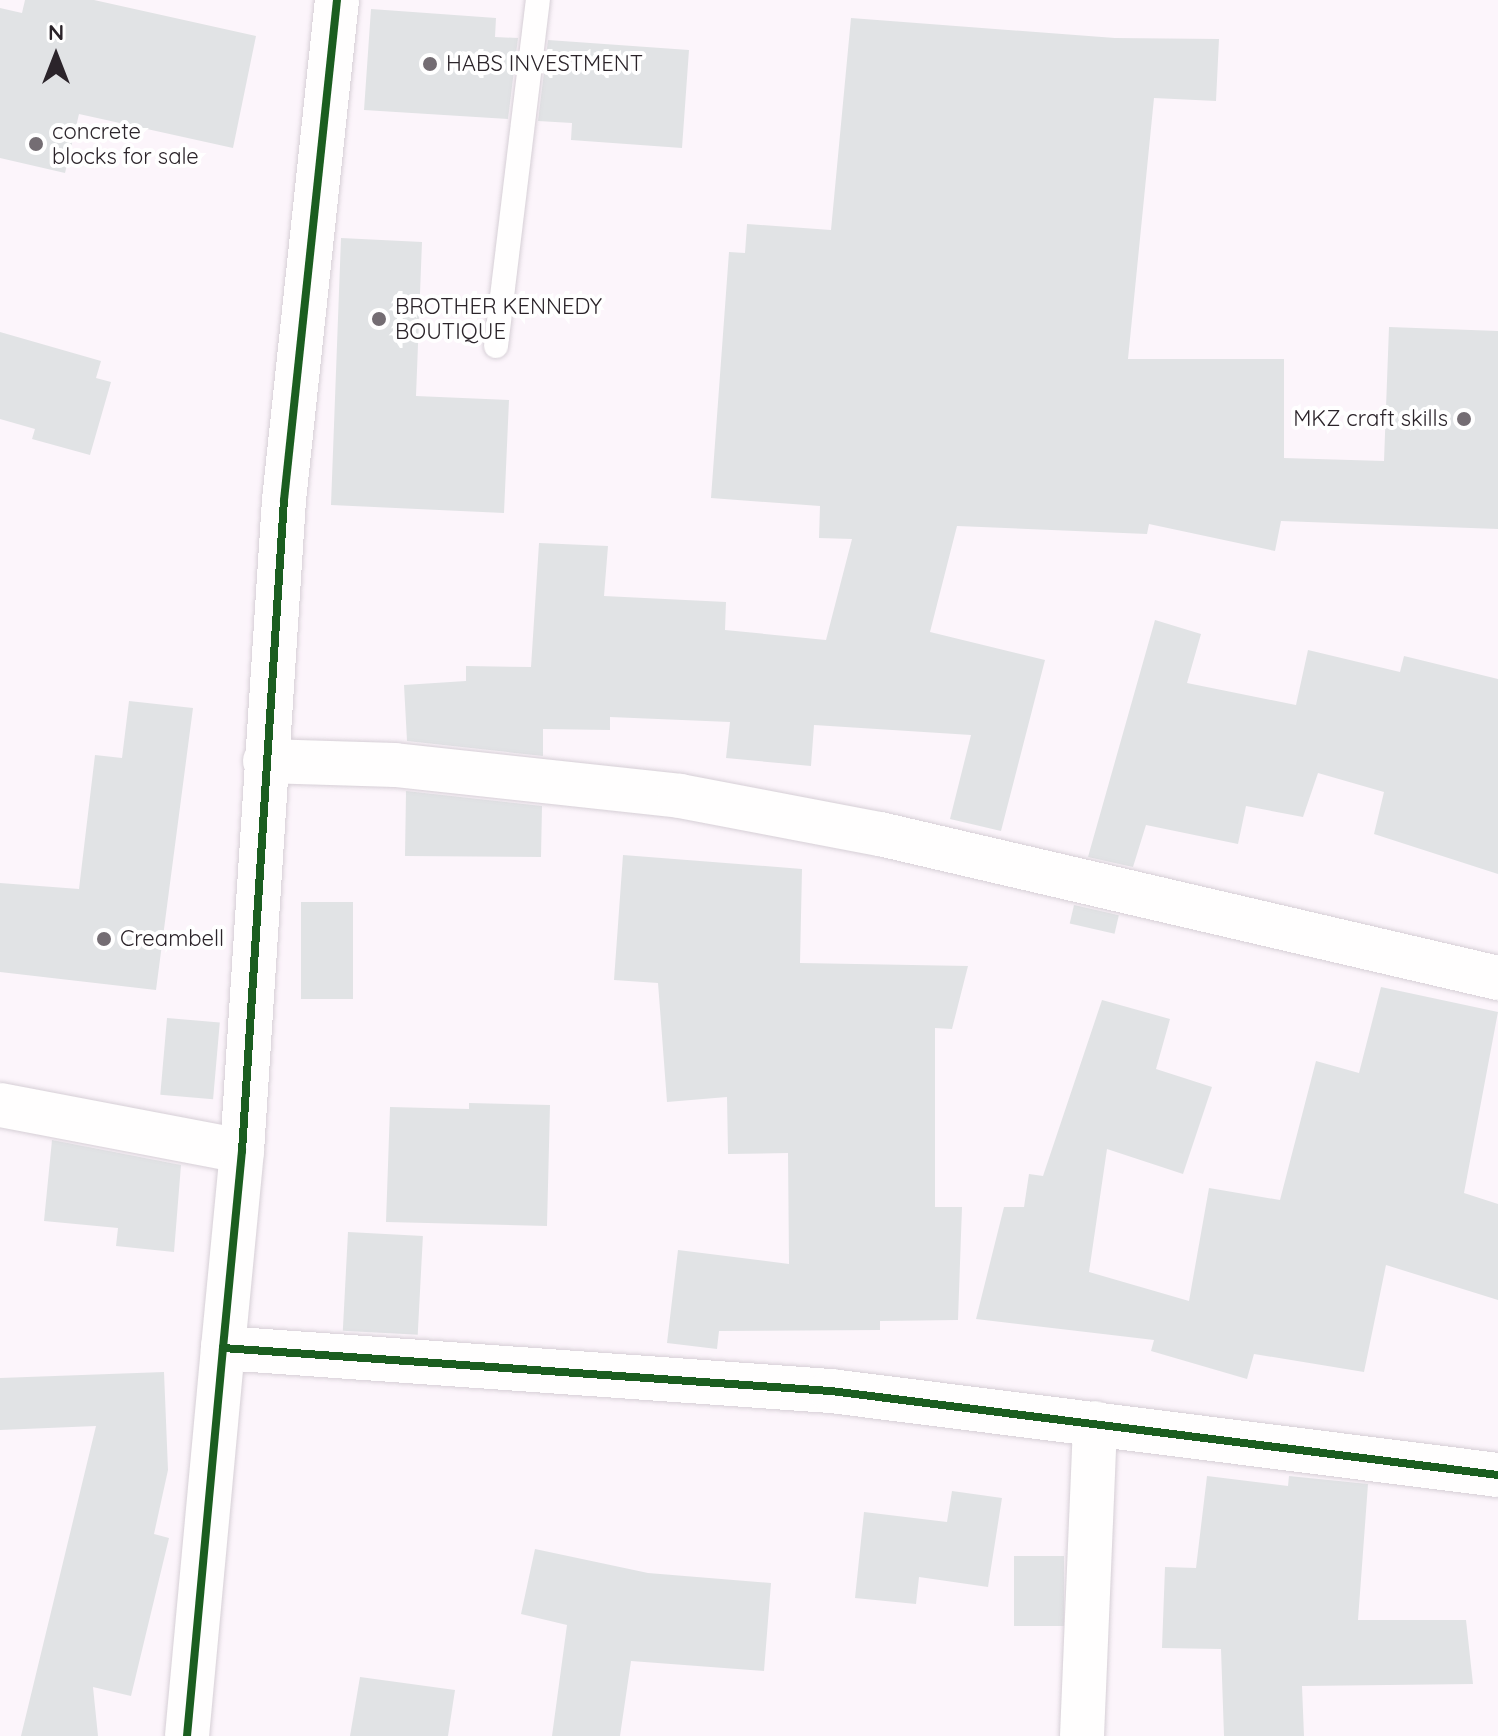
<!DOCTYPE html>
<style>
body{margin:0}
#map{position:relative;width:1498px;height:1736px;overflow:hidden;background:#fcf5fb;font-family:Quicksand,sans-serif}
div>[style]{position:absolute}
.building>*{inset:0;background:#e1e3e5;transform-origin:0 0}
.roads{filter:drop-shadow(0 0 2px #d6cfd6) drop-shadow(0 0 2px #d6cfd6)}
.service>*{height:24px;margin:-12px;padding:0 12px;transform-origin:12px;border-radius:12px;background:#fffefe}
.minor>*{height:44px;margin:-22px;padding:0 22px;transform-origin:22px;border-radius:22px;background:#fffefe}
.cycleway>*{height:8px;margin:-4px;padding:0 4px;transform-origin:4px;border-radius:4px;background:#1b5e20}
.dots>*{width:22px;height:22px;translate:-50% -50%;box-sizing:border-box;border:4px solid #fff;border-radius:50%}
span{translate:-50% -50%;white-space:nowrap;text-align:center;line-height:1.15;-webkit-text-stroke:8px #fff;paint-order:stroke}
.poi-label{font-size:22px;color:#2b242a}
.left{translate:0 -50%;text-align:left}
.right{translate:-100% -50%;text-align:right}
.north{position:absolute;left:16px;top:16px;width:80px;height:80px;-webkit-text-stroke:6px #fff;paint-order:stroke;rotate:0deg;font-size:22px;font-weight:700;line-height:32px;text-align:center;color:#2b242a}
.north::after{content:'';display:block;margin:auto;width:28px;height:36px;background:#2b242a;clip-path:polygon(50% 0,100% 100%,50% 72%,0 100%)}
</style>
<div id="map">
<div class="building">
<div style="clip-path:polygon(25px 0,94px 0,256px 36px,233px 148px,79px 114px,65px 173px,0 158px,0 8px,22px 13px)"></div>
<div style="clip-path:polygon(371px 9px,496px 18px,495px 37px,518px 38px,508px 119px,364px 110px)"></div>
<div style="clip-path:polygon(851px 18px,1115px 38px,1219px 39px,1216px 101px,1154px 98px,1128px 359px,1284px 359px,1284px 458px,1384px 461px,1389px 327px,1498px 331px,1498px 529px,1281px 521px,1275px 551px,1149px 524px,1147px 534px,957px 526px,930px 632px,1045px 660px,1001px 831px,950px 819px,971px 735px,814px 725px,811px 766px,726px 758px,730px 722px,610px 717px,610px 730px,543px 729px,543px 756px,407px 741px,404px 685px,466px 681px,466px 666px,531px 667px,539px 543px,608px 546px,604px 596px,726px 602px,725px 630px,826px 640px,852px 539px,819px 538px,820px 506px,711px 498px,729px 252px,745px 253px,747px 224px,831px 230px)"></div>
<div style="clip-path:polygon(548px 40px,689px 50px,682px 148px,571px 140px,572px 123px,538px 121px)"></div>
<div style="clip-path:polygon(341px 238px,422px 242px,416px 396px,509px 400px,504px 513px,331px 505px)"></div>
<div style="clip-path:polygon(0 332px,101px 361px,96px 378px,111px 382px,90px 455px,32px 439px,35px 429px,0 419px)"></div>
<div style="clip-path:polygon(1155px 620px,1201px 634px,1187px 683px,1296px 705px,1308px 650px,1400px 672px,1404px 656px,1498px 679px,1498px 874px,1374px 834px,1384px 792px,1318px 773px,1303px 817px,1246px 806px,1238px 844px,1146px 825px,1133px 867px,1088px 857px)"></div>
<div style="clip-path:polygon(129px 701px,193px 708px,156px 990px,0 972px,0 883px,79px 889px,95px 755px,122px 758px)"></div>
<div style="clip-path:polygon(406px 791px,542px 806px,541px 857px,405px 856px)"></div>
<div style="clip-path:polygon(623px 855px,802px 869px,800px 963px,968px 966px,952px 1029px,935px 1028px,935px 1207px,962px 1207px,958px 1320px,880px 1321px,880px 1330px,719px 1331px,717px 1349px,667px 1343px,678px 1250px,789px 1264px,788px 1153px,728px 1154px,727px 1097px,667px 1102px,658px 983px,614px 980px)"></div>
<div style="left:301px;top:902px;width:52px;height:97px"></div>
<div style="left:1074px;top:905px;width:46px;height:19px;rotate:13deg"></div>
<div style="clip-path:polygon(1381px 987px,1498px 1012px,1464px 1193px,1498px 1204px,1498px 1300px,1386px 1265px,1364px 1372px,1254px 1354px,1247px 1379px,1151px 1351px,1154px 1340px,976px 1319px,1004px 1207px,1024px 1207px,1029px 1174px,1043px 1176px,1102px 1000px,1170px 1019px,1156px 1069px,1212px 1087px,1183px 1174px,1107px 1149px,1089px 1272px,1189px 1301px,1209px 1188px,1280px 1200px,1316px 1061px,1359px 1073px)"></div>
<div style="left:167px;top:1018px;width:53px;height:77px;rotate:5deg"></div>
<div style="clip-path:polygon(469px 1103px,550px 1105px,547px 1226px,386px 1222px,390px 1107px,469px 1109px)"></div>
<div style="clip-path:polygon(52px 1140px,181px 1165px,174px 1252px,116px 1246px,118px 1228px,44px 1221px)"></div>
<div style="left:348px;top:1232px;width:75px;height:99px;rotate:3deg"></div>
<div style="clip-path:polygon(164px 1372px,168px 1470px,154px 1534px,169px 1538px,131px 1696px,93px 1687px,98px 1736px,21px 1736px,96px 1426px,0 1430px,0 1378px)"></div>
<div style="clip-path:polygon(1207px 1476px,1288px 1486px,1289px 1476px,1368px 1484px,1358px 1620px,1466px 1620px,1473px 1684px,1302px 1686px,1304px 1736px,1224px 1736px,1221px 1649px,1162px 1648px,1165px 1567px,1196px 1568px)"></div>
<div style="clip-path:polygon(952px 1491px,1002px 1498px,988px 1587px,919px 1577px,916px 1604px,855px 1598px,864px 1512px,947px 1522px)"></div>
<div style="clip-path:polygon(535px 1549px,648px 1573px,771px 1583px,764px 1671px,631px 1661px,620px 1736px,552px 1736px,567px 1625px,521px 1614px)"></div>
<div style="left:1014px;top:1556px;width:50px;height:70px"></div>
<div style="clip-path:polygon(360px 1677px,455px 1690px,448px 1736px,350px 1736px)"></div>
</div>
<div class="roads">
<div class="service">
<div style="left:496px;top:346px;width:349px;rotate:-83.1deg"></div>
</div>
<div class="minor">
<div style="left:265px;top:761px;width:130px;rotate:1.8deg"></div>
<div style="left:395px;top:765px;width:287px;rotate:6.2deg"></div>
<div style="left:680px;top:796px;width:204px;rotate:10.8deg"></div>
<div style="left:880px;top:834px;width:635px;rotate:13.12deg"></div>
<div style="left:0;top:1105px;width:246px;rotate:10.8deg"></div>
<div style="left:223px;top:1348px;width:198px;rotate:-84.5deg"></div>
<div style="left:242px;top:1151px;width:652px;rotate:-86.31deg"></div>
<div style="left:284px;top:500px;width:503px;rotate:-83.95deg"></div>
<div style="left:187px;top:1736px;width:390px;rotate:-84.7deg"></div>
<div style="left:223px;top:1348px;width:610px;rotate:4.05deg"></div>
<div style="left:831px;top:1391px;width:672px;rotate:7.18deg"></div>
<div style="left:1082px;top:1736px;width:313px;rotate:-87.6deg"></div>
</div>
</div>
<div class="cycleway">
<div style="left:223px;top:1348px;width:198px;rotate:-84.5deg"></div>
<div style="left:242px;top:1151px;width:652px;rotate:-86.31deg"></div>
<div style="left:284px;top:500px;width:503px;rotate:-83.95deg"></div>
<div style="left:187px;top:1736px;width:390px;rotate:-84.7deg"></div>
<div style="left:223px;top:1348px;width:610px;rotate:4.05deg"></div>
<div style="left:831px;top:1391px;width:672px;rotate:7.18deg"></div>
</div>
<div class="dots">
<div style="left:430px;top:64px;background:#746d73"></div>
<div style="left:36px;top:144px;background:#746d73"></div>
<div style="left:379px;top:319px;background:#746d73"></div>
<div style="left:1464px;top:419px;background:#746d73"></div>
<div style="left:104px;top:939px;background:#746d73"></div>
</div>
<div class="poi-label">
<span class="left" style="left:446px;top:64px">HABS INVESTMENT</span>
<span class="left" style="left:52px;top:144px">concrete<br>blocks for sale</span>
<span class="left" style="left:395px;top:319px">BROTHER KENNEDY<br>BOUTIQUE</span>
<span class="right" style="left:1448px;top:419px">MKZ craft skills</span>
<span class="left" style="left:120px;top:939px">Creambell</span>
</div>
<div class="north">N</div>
</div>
